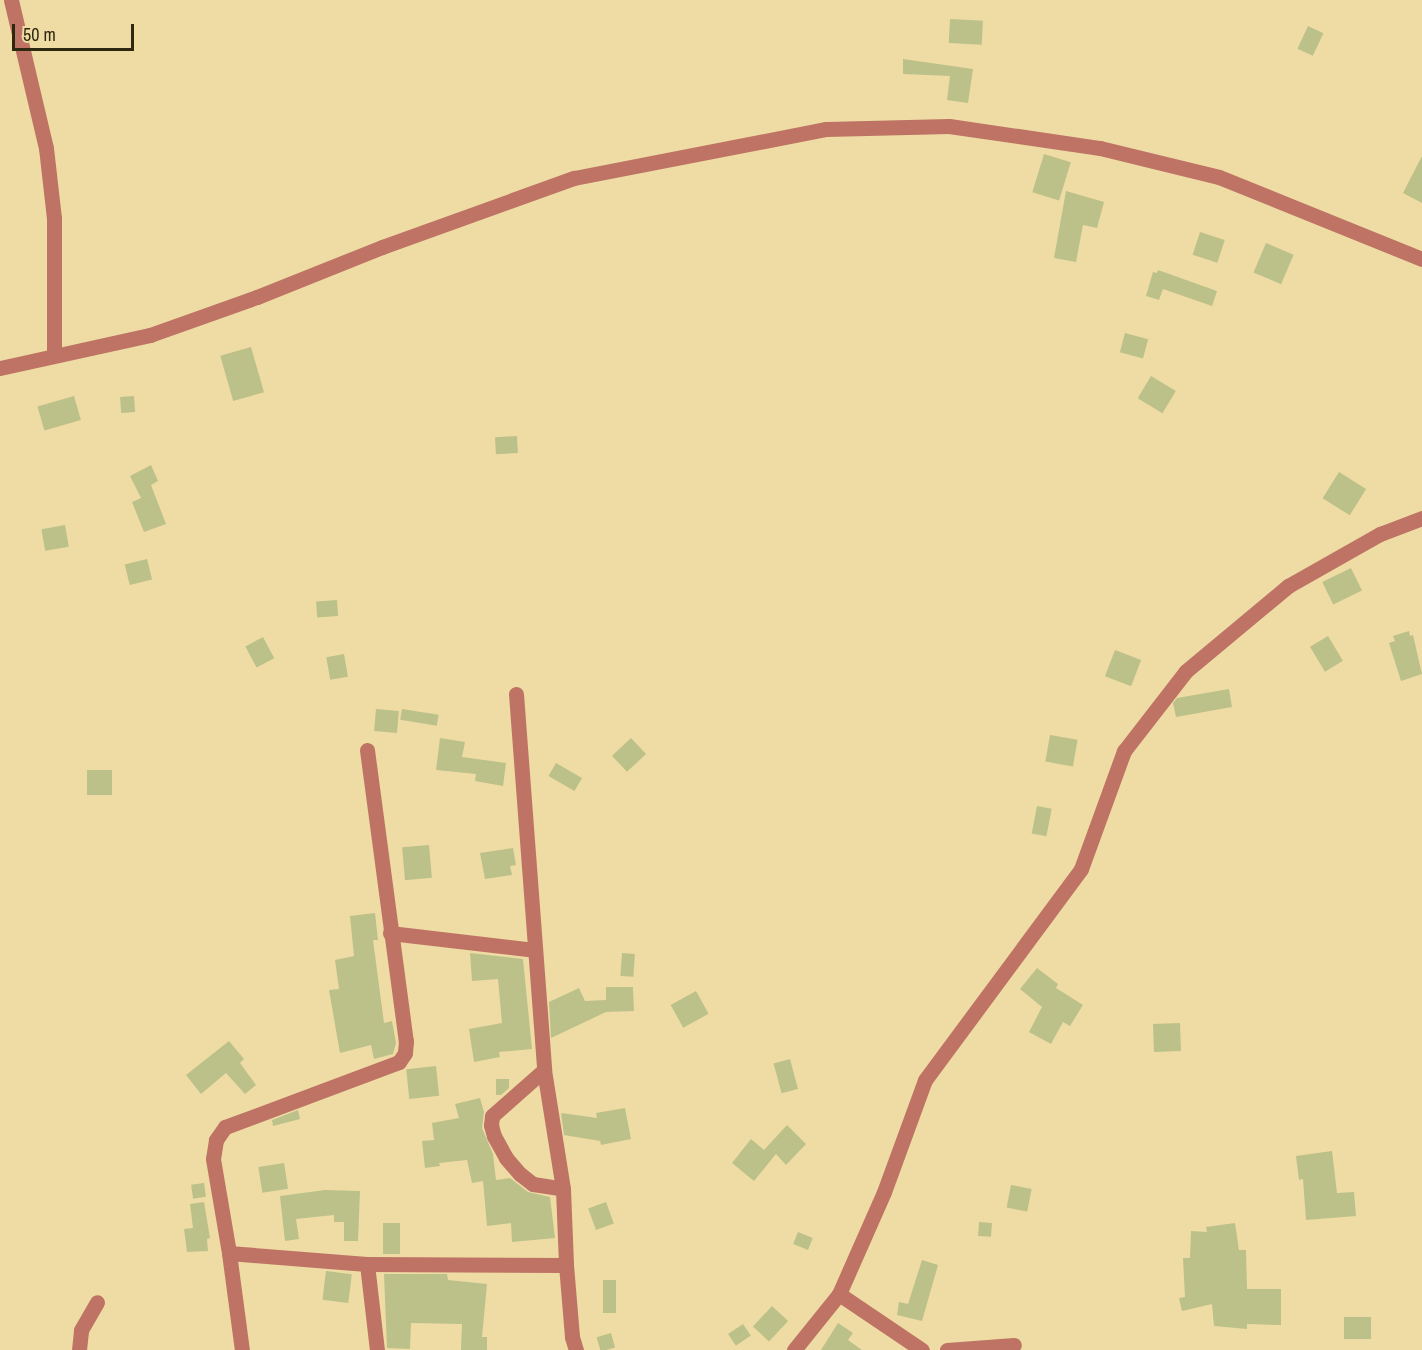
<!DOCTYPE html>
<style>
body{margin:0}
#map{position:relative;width:1422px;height:1350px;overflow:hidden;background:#eedca4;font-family:"Archivo Narrow",sans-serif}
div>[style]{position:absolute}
.building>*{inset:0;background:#bcc189;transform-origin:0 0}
.minor>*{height:15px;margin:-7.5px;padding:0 7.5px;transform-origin:7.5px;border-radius:7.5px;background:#be7365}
span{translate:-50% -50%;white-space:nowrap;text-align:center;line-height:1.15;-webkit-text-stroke:4.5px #eedca4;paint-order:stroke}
.scale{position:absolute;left:12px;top:24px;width:122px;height:27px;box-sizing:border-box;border:3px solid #2f2811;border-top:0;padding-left:8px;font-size:18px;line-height:21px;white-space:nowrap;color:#2f2811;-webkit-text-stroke:4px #eedca4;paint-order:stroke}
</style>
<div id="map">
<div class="building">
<div style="left:950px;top:19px;width:33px;height:24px;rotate:3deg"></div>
<div style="left:1308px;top:26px;width:17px;height:25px;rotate:25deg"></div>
<div style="clip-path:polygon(903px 59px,973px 69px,968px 103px,947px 100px,950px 76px,903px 74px)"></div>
<div style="left:1044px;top:154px;width:28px;height:40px;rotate:17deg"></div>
<div style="clip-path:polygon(1422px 156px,1422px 203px,1403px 193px)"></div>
<div style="clip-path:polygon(1066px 191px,1104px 202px,1097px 228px,1083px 225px,1076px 262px,1054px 258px)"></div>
<div style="left:1200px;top:232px;width:26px;height:24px;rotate:18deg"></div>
<div style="left:1266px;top:243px;width:30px;height:32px;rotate:23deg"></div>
<div style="clip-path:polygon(1158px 270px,1217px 291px,1212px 306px,1163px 289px,1159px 300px,1146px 296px,1153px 272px,1157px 273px)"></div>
<div style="left:1125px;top:333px;width:24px;height:20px;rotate:15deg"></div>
<div style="left:251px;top:347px;width:47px;height:32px;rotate:74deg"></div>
<div style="left:1151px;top:376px;width:29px;height:26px;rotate:31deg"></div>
<div style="left:74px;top:396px;width:25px;height:38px;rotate:74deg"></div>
<div style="left:134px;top:396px;width:16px;height:14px;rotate:86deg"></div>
<div style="left:517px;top:436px;width:17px;height:22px;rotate:87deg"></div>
<div style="clip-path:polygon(151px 465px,158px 481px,151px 485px,166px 524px,144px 532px,132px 502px,141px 498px,130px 476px)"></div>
<div style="left:1339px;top:472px;width:32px;height:31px;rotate:32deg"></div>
<div style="left:65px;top:525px;width:22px;height:24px;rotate:80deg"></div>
<div style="left:147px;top:559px;width:21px;height:23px;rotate:76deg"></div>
<div style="left:1351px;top:568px;width:25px;height:32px;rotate:64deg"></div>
<div style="left:337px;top:600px;width:16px;height:21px;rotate:86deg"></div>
<div style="clip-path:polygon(1409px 631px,1410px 636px,1413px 635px,1422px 674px,1401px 681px,1389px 643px,1395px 641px,1393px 636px)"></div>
<div style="left:1328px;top:636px;width:29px;height:21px;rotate:59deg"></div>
<div style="left:263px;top:637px;width:24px;height:20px;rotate:62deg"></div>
<div style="left:1115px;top:650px;width:28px;height:28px;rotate:21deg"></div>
<div style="left:344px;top:654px;width:23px;height:18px;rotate:80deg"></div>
<div style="clip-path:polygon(1229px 689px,1232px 707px,1176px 717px,1173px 703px,1177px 698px)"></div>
<div style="left:376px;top:709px;width:23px;height:22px;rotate:5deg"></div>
<div style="left:402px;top:709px;width:37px;height:11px;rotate:9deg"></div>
<div style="left:1050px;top:735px;width:28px;height:27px;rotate:10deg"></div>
<div style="clip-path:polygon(440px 738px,465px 742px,462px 757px,506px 763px,503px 786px,475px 781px,476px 774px,436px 770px)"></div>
<div style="left:631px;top:738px;width:22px;height:26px;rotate:47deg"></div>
<div style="left:556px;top:763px;width:30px;height:15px;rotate:30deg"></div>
<div style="left:87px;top:770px;width:25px;height:25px"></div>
<div style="left:1037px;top:806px;width:15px;height:28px;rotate:11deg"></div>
<div style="left:429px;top:845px;width:33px;height:27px;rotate:85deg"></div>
<div style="clip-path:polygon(513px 848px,516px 865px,510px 866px,512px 875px,485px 879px,480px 853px)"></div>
<div style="clip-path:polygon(375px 913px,378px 940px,373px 940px,384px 1023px,392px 1021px,396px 1043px,393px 1054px,374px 1059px,371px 1045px,340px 1053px,329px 990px,339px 989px,335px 960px,354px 956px,350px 916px)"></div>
<div style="clip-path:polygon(470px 953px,523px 959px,532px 1049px,499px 1052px,500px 1057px,474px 1062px,469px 1029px,502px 1023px,498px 979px,472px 981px)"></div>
<div style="left:622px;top:953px;width:13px;height:23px;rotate:4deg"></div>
<div style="clip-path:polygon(1037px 968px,1058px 984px,1056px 988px,1083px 1005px,1070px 1026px,1063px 1022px,1051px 1044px,1029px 1032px,1042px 1007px,1020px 989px)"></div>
<div style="clip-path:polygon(606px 987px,633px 987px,634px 1011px,606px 1012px,551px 1038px,549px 1002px,579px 988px,585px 1001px,606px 1000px)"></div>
<div style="left:696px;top:991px;width:26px;height:29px;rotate:61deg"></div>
<div style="left:1180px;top:1023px;width:28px;height:27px;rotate:88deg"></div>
<div style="clip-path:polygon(229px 1041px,244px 1059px,240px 1063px,256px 1085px,245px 1094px,226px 1073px,201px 1094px,186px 1075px)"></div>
<div style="left:790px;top:1059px;width:31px;height:17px;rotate:75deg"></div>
<div style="left:436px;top:1066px;width:30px;height:30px;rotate:84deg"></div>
<div style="clip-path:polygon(496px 1079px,509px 1079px,509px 1088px,501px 1095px,496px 1095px)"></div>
<div style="clip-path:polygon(480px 1098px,484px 1112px,482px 1128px,493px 1154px,496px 1180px,510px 1178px,528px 1192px,550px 1197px,555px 1238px,512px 1242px,511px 1223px,487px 1226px,483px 1181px,472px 1183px,467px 1160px,439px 1163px,440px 1166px,425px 1168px,422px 1141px,434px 1140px,432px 1123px,459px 1118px,455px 1104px)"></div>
<div style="clip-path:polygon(625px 1108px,631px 1139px,601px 1145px,600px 1141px,564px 1135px,561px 1113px,597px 1118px,596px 1113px)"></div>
<div style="clip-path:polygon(298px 1110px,300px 1119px,273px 1126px,272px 1120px)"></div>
<div style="clip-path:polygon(787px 1125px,806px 1144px,786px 1165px,776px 1154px,754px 1181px,732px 1163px,751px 1139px,764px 1150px)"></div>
<div style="clip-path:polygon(1332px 1151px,1337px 1193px,1354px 1192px,1356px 1216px,1306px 1220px,1303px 1179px,1299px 1180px,1296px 1156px)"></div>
<div style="left:284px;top:1163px;width:26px;height:26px;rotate:81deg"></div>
<div style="left:204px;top:1183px;width:14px;height:13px;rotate:82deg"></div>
<div style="left:1011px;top:1185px;width:21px;height:23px;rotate:11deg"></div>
<div style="clip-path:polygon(325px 1190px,360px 1191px,358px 1241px,344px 1241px,344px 1222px,334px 1222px,334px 1215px,296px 1219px,299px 1239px,285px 1241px,280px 1196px)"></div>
<div style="clip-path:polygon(204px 1202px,210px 1238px,207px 1239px,208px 1251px,187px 1252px,184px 1229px,193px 1228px,190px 1204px)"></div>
<div style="left:606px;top:1202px;width:23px;height:19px;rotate:70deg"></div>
<div style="left:979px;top:1222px;width:13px;height:14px;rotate:4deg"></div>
<div style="left:383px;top:1223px;width:17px;height:31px"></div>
<div style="clip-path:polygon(1235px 1223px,1239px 1250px,1246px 1250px,1247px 1289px,1281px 1289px,1281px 1325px,1247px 1324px,1247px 1329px,1214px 1326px,1212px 1304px,1182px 1311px,1179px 1298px,1185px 1297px,1183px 1258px,1190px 1258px,1191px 1231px,1207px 1232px,1206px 1227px)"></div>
<div style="left:798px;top:1232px;width:16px;height:13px;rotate:22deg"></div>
<div style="clip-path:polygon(922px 1260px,938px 1265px,922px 1321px,897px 1315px,899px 1302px,908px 1304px)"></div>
<div style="left:326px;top:1271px;width:26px;height:29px;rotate:7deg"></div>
<div style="clip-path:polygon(384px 1274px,447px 1274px,448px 1280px,487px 1284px,482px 1337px,487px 1337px,487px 1350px,461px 1350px,462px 1324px,411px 1323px,410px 1349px,387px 1348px)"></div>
<div style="left:603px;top:1280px;width:13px;height:33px"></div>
<div style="left:772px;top:1306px;width:22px;height:28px;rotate:43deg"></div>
<div style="left:1344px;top:1317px;width:27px;height:22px"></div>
<div style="clip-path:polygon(838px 1323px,853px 1333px,848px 1340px,862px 1350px,821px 1350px)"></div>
<div style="left:743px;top:1324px;width:14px;height:18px;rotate:56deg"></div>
<div style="left:611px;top:1333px;width:15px;height:15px;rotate:74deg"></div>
</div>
<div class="minor">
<div style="left:11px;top:0;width:152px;rotate:76.7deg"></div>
<div style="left:46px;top:148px;width:70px;rotate:83.5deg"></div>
<div style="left:54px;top:218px;width:136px;rotate:90deg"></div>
<div style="left:0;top:368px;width:154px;rotate:-12.4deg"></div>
<div style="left:150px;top:335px;width:114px;rotate:-19.6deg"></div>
<div style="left:257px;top:297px;width:135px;rotate:-21.8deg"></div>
<div style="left:382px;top:247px;width:204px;rotate:-19.8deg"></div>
<div style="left:574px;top:178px;width:257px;rotate:-11deg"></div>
<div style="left:826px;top:129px;width:123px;rotate:-1.4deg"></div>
<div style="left:949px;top:126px;width:153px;rotate:8.3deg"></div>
<div style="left:1100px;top:148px;width:122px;rotate:13.7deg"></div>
<div style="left:1219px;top:177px;width:219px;rotate:22deg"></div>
<div style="left:516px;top:694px;width:377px;rotate:85.7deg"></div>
<div style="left:544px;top:1070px;width:121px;rotate:80.9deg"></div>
<div style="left:563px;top:1189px;width:76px;rotate:87.7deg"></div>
<div style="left:566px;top:1265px;width:72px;rotate:85.2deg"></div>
<div style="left:572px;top:1337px;width:14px;rotate:73deg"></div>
<div style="left:367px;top:750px;width:294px;rotate:82.4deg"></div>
<div style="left:406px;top:1041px;width:12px;rotate:95deg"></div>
<div style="left:405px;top:1053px;width:11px;rotate:124deg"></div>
<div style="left:399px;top:1062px;width:186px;rotate:159.5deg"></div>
<div style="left:225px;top:1127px;width:16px;rotate:125deg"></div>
<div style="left:216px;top:1140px;width:19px;rotate:99deg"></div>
<div style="left:213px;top:1159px;width:95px;rotate:80.3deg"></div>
<div style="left:229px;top:1253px;width:138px;rotate:4.6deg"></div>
<div style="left:367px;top:1264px;width:87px;rotate:83.4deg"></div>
<div style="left:390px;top:933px;width:145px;rotate:6.7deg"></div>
<div style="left:544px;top:1070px;width:69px;rotate:138.5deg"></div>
<div style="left:492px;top:1116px;width:9px;rotate:96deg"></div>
<div style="left:491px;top:1125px;width:11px;rotate:75deg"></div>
<div style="left:494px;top:1136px;width:25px;rotate:61deg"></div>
<div style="left:506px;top:1158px;width:21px;rotate:49deg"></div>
<div style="left:520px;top:1174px;width:16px;rotate:38deg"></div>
<div style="left:533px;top:1184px;width:30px;rotate:9deg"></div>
<div style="left:229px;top:1253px;width:98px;rotate:82.4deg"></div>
<div style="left:367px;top:1264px;width:199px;rotate:0.3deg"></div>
<div style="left:839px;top:1294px;width:100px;rotate:34deg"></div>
<div style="left:79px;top:1350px;width:20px;rotate:-84deg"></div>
<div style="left:81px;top:1330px;width:32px;rotate:-60deg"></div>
<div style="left:794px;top:1350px;width:72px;rotate:-51.2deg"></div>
<div style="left:839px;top:1294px;width:111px;rotate:-66.2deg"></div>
<div style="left:884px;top:1192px;width:119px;rotate:-69.9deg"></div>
<div style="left:925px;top:1080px;width:262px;rotate:-53.5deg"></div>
<div style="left:1081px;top:869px;width:126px;rotate:-70deg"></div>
<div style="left:1124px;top:751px;width:101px;rotate:-52.2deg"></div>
<div style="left:1186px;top:671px;width:133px;rotate:-39.8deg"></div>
<div style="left:1288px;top:586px;width:106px;rotate:-29.5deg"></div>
<div style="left:1380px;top:534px;width:45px;rotate:-20.9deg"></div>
<div style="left:947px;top:1350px;width:67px;rotate:-4.3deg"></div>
</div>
<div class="scale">50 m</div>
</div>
